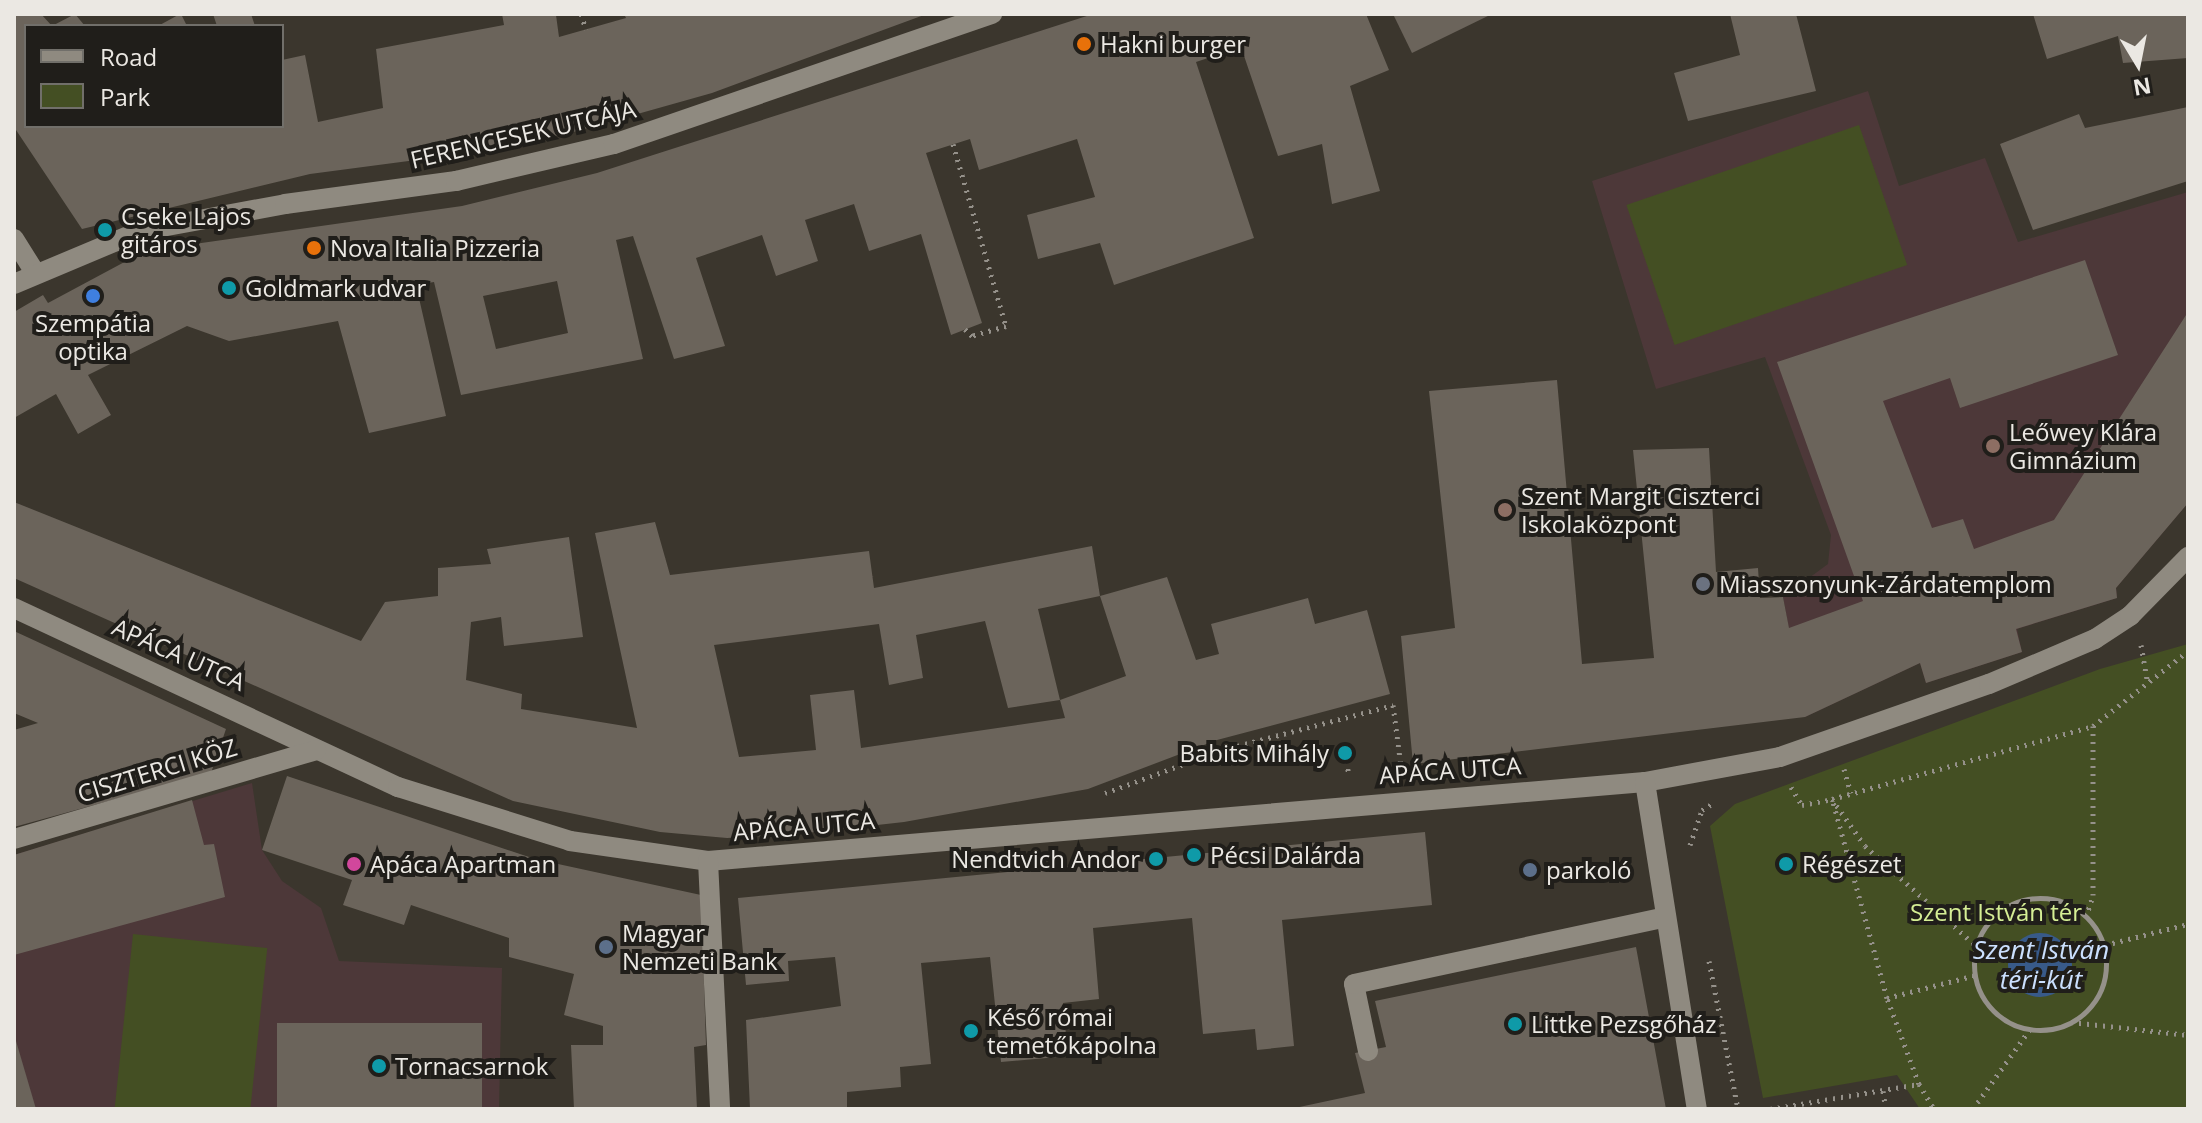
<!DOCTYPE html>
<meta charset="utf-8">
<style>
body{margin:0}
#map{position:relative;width:2202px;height:1123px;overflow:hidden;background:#3b362d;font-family:"Open Sans",sans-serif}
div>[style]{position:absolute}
.education>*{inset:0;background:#4d3839}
.green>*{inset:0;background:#444f23;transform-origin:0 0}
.water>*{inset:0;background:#385a89}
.round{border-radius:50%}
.building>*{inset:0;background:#6b645b;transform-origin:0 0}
.path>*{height:5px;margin-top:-2.5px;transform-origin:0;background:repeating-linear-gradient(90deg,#95918a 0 2px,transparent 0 8px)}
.path>.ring{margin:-2.5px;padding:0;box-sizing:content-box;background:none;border:5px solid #95918a;border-radius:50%}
.lane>*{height:20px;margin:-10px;padding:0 10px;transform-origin:10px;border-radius:10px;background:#8f8a80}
.street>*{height:20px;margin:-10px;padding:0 10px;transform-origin:10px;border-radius:10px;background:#8f8a80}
.dots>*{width:22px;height:22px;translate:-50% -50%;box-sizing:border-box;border:4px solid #201e1a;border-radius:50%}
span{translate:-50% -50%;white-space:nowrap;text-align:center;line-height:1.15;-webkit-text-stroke:8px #201e1a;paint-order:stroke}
.poi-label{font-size:24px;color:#ebe8e3}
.left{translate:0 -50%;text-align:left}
.right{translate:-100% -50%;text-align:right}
.street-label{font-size:24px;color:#ebe8e3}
.park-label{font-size:24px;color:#d5ee95}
.water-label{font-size:26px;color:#cbe0fe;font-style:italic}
.frame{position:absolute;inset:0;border:16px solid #ebe8e3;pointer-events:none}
.legend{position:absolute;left:24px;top:24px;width:260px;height:104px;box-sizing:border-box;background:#201e1a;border:2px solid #716f6a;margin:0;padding:10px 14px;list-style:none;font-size:24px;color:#ebe8e3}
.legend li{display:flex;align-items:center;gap:16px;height:40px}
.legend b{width:40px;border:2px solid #716f6a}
.north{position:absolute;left:2098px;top:24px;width:80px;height:80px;-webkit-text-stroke:6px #201e1a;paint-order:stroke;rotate:170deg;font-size:22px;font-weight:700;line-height:32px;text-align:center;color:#ebe8e3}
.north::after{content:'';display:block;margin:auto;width:28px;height:36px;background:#ebe8e3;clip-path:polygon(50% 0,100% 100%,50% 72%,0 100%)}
</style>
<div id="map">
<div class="education">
<div style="clip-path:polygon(1868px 91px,1899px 186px,1985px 158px,2018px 242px,2188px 192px,2188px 503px,2116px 588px,2117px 598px,2017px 629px,2022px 652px,1926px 683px,1920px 663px,1805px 717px,1783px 597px,1828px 564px,1831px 535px,1765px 357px,1656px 389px,1592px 181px)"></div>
<div style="clip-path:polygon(252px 783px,262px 850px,282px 881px,321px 908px,339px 961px,502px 968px,499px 1109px,14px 1109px,14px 855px)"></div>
</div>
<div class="green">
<div style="left:1859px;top:125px;width:148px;height:246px;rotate:71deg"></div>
<div style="clip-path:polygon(2188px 644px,2188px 1109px,1920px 1109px,1897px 1075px,1763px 1098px,1710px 826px,1735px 804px,2100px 669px)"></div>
<div style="left:133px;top:934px;width:135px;height:176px;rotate:6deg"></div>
</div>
<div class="water">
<div class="round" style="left:2008px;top:933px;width:64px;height:64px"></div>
</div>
<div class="building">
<div style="clip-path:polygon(14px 14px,41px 14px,52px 26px,75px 14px,85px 26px,26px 26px,26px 126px,282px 126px,282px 60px,305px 55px,318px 122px,383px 108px,376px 49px,504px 25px,502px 14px,556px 15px,559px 37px,626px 18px,624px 14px,924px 15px,712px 93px,577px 131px,492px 150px,310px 174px,82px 229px,14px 127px)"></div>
<div style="clip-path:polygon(181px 14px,187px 26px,158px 26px,180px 14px)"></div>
<div style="clip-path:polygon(213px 14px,251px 14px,255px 26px,217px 26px)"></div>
<div style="clip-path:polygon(evenodd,1093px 14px,1366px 14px,1389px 70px,1350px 86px,1380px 191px,1332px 204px,1322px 144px,1278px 156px,1241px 47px,1196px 62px,1254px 238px,1114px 285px,1100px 243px,1038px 259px,1027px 215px,1095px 197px,1077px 139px,979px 170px,970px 139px,926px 153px,982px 323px,951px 335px,921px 234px,869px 251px,854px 204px,805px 220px,818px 261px,776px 276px,762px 235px,696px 258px,725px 346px,674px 359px,633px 236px,616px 240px,643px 359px,461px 395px,434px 282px,416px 285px,446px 416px,369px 433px,338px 321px,229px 341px,187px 326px,88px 375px,111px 415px,78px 434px,56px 394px,14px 418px,14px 312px,43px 295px,48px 303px,145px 251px,462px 206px,597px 173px,1093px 14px,557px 281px,568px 333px,496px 349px,483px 296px,557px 281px)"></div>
<div style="clip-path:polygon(1393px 14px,1492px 14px,1412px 53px)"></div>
<div style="clip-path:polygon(1730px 14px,1796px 14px,1816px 91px,1688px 121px,1674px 73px,1740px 55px)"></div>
<div style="clip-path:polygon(2033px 14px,2188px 14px,2188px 58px,2123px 63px,2118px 36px,2047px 59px)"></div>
<div style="clip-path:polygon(2188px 107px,2188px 181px,2033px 230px,2000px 144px,2079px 114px,2085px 128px)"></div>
<div style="clip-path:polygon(2085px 260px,2118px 355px,1960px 408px,1950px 378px,1883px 401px,1932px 528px,1963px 519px,1974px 549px,2054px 520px,2188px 312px,2188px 503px,2116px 588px,2117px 598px,2016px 629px,2022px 652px,1926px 683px,1920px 663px,1805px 717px,1413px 764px,1401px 636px,1455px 628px,1429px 391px,1557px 380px,1582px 664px,1654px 658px,1633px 450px,1709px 448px,1716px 572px,1758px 568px,1760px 598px,1783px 597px,1789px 628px,1863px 601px,1777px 362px)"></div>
<div style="clip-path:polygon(evenodd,14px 502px,361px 641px,385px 602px,438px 596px,438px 568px,491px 564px,487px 549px,569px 537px,583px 637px,504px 646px,501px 617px,471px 622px,466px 680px,522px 694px,521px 709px,637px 728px,595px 533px,655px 522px,670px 575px,869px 551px,874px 588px,1092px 546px,1100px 596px,1167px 577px,1196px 660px,1219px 654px,1211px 624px,1308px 598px,1315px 624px,1367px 610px,1390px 694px,1217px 740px,1088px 789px,904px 822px,797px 834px,727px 838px,660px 832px,513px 801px,14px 578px,14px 502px,1100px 596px,1126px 676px,1060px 700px,1038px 609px,1100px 596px,14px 502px,985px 621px,1008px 708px,1060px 700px,1065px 718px,861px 748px,854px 690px,810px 695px,816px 750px,739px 757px,714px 645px,879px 624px,889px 685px,923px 678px,916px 635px,985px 621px)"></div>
<div style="clip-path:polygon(14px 631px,226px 729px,211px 773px,14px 827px,14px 730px,38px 723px,14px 713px)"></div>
<div style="clip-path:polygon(287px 776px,535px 859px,701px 895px,706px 1045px,694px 1047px,697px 1109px,574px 1109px,571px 1045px,603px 1045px,603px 1026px,564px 1015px,574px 974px,509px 957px,509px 938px,411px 905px,404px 925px,343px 905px,352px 880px,262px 850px)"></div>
<div style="clip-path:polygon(192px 800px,204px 845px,214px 844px,225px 897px,14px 955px,14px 855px)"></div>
<div style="clip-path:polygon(1425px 832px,1432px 905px,1282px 920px,1294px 1046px,1257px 1050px,1255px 1029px,1203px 1034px,1192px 918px,1093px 928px,1099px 999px,1063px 1003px,1068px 1056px,1001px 1062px,990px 957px,921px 963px,931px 1064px,900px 1067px,901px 1087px,847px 1092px,847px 1109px,750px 1109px,746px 1020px,841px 1006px,835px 957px,788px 961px,789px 981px,746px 985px,738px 898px)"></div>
<div style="clip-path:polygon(1636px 947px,1666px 1109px,1290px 1109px,1365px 1093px,1355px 1053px,1386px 1047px,1375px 1001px)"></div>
<div style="left:277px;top:1023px;width:205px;height:86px"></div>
<div style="clip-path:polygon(16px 1041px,36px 1109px,14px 1109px)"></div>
</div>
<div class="path">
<div style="left:581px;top:14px;width:16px;rotate:72deg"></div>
<div style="left:953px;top:144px;width:190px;rotate:73.8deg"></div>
<div style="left:1006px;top:326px;width:35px;rotate:164deg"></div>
<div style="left:972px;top:336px;width:10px;rotate:-135deg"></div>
<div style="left:2141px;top:645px;width:36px;rotate:80deg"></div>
<div style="left:1345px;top:753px;width:23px;rotate:80deg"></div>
<div style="left:1844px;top:769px;width:25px;rotate:74deg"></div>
<div style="left:1791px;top:787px;width:21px;rotate:59deg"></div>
<div style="left:1802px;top:805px;width:31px;rotate:-11deg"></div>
<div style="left:1832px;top:799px;width:57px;rotate:54.9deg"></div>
<div style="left:1865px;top:846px;width:149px;rotate:42deg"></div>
<div style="left:1105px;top:793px;width:125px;rotate:-20.2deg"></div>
<div style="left:1222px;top:750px;width:177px;rotate:-14.7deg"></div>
<div style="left:1393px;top:705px;width:69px;rotate:82.5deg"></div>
<div style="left:1690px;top:845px;width:37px;rotate:-71deg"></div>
<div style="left:1702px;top:810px;width:13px;rotate:-32deg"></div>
<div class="ring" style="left:1974px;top:898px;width:127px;height:127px"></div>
<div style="left:2086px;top:917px;width:23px;rotate:-72deg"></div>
<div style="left:2093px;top:895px;width:169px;rotate:-90deg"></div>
<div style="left:2105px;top:945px;width:86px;rotate:-14.2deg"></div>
<div style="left:1709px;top:961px;width:151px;rotate:78.9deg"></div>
<div style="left:1887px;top:998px;width:92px;rotate:-14.5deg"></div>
<div style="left:2071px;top:1022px;width:118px;rotate:6.3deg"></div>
<div style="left:1919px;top:1084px;width:92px;rotate:-110.4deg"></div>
<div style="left:1887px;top:998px;width:206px;rotate:-105.4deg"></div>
<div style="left:1832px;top:799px;width:271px;rotate:-15.6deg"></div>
<div style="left:2093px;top:726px;width:121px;rotate:-38.3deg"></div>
<div style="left:1883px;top:1091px;width:18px;rotate:81deg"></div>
<div style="left:1770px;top:1109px;width:151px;rotate:-9.5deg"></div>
<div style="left:1919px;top:1084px;width:29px;rotate:59deg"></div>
<div style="left:1973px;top:1109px;width:98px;rotate:-54.5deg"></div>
</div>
<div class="lane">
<div style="left:1368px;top:1051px;width:68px;rotate:-101.8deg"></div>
<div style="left:1354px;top:984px;width:319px;rotate:-12.1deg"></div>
</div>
<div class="street">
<div style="left:14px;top:239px;width:40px;rotate:58deg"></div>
<div style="left:14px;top:284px;width:137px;rotate:-22.8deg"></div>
<div style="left:140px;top:231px;width:147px;rotate:-10.5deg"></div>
<div style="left:285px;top:204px;width:173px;rotate:-7.7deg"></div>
<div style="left:456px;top:181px;width:162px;rotate:-13.2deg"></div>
<div style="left:614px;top:144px;width:400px;rotate:-19deg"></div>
<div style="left:14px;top:608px;width:424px;rotate:25deg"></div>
<div style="left:398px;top:787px;width:180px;rotate:17.4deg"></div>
<div style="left:570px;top:841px;width:139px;rotate:8.2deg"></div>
<div style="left:708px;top:861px;width:940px;rotate:-4.82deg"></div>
<div style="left:1645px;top:782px;width:137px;rotate:-10.5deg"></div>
<div style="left:1780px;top:757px;width:221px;rotate:-19.3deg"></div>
<div style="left:1989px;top:684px;width:115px;rotate:-23deg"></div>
<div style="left:2095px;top:639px;width:42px;rotate:-33.3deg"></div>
<div style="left:2130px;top:616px;width:83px;rotate:-45.5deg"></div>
<div style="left:1645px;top:782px;width:331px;rotate:81deg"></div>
<div style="left:14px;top:839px;width:315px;rotate:-16.4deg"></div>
<div style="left:708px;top:861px;width:248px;rotate:87.2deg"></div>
</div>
<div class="dots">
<div style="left:1084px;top:44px;background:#e8710a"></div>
<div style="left:105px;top:230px;background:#0f9aa8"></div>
<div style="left:314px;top:248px;background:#e8710a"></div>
<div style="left:229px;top:288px;background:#0f9aa8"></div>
<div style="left:93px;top:296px;background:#3f7fe0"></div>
<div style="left:1993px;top:446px;background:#8d6e63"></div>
<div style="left:1505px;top:510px;background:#8d6e63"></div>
<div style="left:1703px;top:584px;background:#6b7280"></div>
<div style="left:1345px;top:753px;background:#0f9aa8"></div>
<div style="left:1194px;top:855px;background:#0f9aa8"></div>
<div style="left:1156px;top:859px;background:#0f9aa8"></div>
<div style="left:354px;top:864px;background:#d1479c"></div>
<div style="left:1786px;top:864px;background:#0f9aa8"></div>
<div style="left:1530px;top:870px;background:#5c6f8a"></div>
<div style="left:606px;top:947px;background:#5c6f8a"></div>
<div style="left:1515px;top:1024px;background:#0f9aa8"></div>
<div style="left:971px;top:1031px;background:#0f9aa8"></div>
<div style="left:379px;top:1066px;background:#0f9aa8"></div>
</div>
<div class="poi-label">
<span class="left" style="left:1100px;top:44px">Hakni burger</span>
<span class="left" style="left:121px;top:230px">Cseke Lajos<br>gitáros</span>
<span class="left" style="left:330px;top:248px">Nova Italia Pizzeria</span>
<span class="left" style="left:245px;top:288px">Goldmark udvar</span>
<span style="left:93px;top:337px">Szempátia<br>optika</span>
<span class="left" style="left:2009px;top:446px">Leőwey Klára<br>Gimnázium</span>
<span class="left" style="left:1521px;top:510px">Szent Margit Ciszterci<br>Iskolaközpont</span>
<span class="left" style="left:1719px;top:584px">Miasszonyunk-Zárdatemplom</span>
<span class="right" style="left:1329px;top:753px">Babits Mihály</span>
<span class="left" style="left:1210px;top:855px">Pécsi Dalárda</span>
<span class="right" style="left:1140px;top:859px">Nendtvich Andor</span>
<span class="left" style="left:370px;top:864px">Apáca Apartman</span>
<span class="left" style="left:1802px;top:864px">Régészet</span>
<span class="left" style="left:1546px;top:870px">parkoló</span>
<span class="left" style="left:622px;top:947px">Magyar<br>Nemzeti Bank</span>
<span class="left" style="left:987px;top:1031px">Késő római<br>temetőkápolna</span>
<span class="left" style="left:1531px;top:1024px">Littke Pezsgőház</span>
<span class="left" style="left:395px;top:1066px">Tornacsarnok</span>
</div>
<div class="street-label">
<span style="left:523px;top:134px;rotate:-13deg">FERENCESEK UTCÁJA</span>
<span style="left:179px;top:654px;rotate:24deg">APÁCA UTCA</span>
<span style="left:157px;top:770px;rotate:-17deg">CISZTERCI KÖZ</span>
<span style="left:1450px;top:770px;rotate:-4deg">APÁCA UTCA</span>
<span style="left:804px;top:826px;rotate:-5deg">APÁCA UTCA</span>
</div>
<div class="park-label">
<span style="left:1996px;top:912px">Szent István tér</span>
</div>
<div class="water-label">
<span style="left:2041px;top:965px">Szent István<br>téri-kút</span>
</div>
<div class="frame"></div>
<ul class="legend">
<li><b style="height:10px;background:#8f8a80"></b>Road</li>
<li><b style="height:22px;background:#444f23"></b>Park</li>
</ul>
<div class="north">N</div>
</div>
